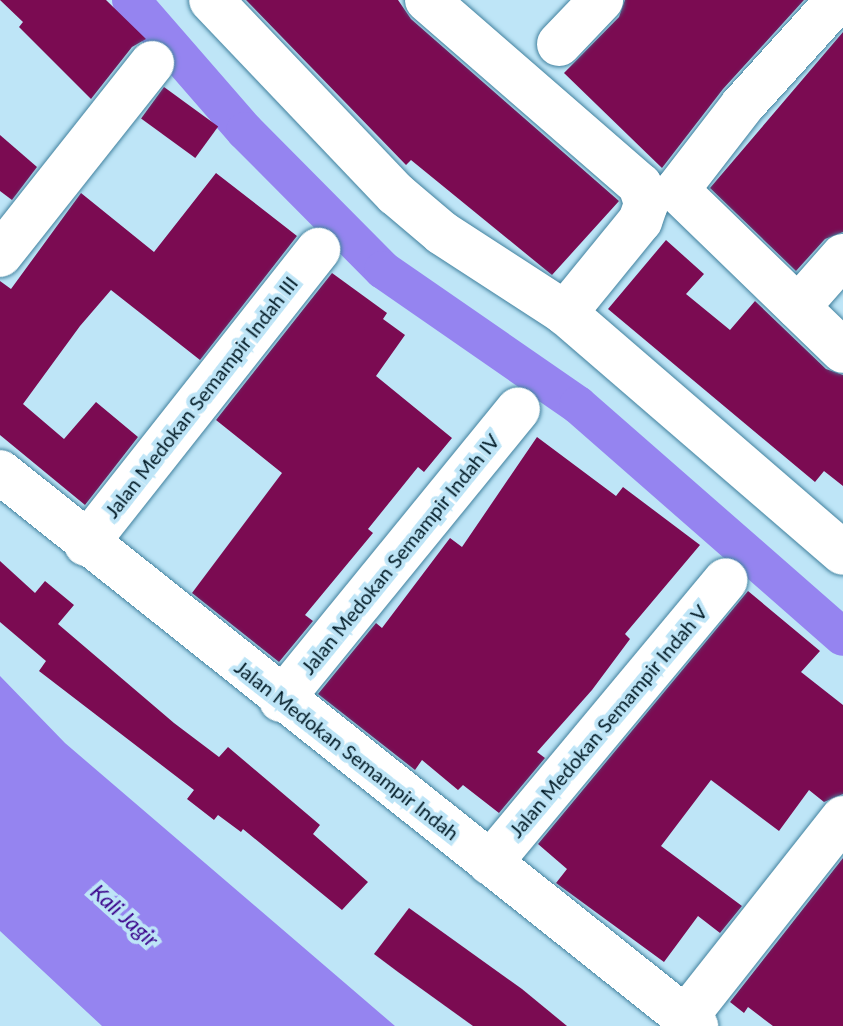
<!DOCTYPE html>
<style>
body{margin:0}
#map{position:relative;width:843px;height:1026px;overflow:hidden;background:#bee5f7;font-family:Lato,sans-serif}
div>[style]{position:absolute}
.water>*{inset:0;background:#9584f0}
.canal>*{height:38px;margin:-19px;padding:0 19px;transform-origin:19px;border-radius:19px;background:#9584f0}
.building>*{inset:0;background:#7b0b52;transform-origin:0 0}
.roads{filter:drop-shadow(0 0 2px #41819e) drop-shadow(0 0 2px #41819e)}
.minor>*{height:44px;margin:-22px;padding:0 22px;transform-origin:22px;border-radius:22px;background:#fff}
span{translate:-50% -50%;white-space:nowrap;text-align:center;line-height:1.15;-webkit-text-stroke:8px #bee5f7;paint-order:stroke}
.street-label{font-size:20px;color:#011a25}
.water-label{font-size:22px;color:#3b058c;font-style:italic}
</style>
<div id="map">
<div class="water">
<div style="clip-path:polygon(0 676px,65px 743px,395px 1026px,102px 1026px,0 931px)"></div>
</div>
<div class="canal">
<div style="left:131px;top:0;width:174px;rotate:49deg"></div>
<div style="left:245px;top:131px;width:196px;rotate:45.2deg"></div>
<div style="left:383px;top:270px;width:237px;rotate:34.7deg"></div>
<div style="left:578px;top:405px;width:352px;rotate:41.2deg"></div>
</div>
<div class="building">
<div style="clip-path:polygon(0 0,106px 0,146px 39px,132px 47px,91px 99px,19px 27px,23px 22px)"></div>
<div style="clip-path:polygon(246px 0,398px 0,411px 19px,619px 201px,552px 275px,411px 160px,406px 165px)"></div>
<div style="clip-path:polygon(625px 0,804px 0,723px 89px,662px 168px,564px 73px,619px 17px)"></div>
<div style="clip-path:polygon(843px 32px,843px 232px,825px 239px,796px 271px,710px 188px)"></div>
<div style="left:164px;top:87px;width:67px;height:39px;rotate:36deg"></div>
<div style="clip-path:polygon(0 135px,37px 167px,12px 200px,0 191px)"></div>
<div style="clip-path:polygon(216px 173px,297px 236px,200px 360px,111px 290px,80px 326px,23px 404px,64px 439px,96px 402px,138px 437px,85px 505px,0 435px,0 281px,11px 289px,81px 193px,154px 252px)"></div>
<div style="clip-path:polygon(666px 240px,704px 274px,686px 294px,730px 330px,755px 301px,826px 369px,843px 375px,843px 486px,824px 471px,815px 482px,608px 309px)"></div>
<div style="clip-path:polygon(332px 273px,387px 313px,383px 319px,405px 335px,376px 376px,452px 438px,424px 472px,418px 467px,368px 529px,373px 533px,305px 615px,313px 621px,279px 662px,192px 593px,282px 473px,216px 420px)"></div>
<div style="clip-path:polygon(537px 437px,616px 496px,623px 487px,700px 545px,625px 634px,630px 639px,592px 690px,537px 752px,545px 758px,499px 813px,463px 785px,458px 790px,422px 760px,415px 770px,318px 694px,376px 623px,382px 628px,450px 538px,462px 547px)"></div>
<div style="clip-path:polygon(0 561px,35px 593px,45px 581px,74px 605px,58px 624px,174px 723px,219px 757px,228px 747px,320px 825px,313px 834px,368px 882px,342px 910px,243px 829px,241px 832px,218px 815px,214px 820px,187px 799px,194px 790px,39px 671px,46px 661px,0 622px)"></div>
<div style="clip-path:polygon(748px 591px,820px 651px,801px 672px,843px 705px,843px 794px,824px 802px,809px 790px,779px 831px,711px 780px,661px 846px,742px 906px,720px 933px,698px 916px,664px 962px,556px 883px,567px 869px,538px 844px)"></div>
<div style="clip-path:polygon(843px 858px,843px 1026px,773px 1026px,748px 1007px,744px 1013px,730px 1002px)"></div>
<div style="clip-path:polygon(409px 908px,522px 989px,567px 1026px,473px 1026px,398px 972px,374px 954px)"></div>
</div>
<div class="roads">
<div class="minor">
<div style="left:211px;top:0;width:268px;rotate:46.4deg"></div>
<div style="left:396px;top:194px;width:60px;rotate:40.3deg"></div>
<div style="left:442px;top:233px;width:147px;rotate:33deg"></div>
<div style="left:565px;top:313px;width:367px;rotate:40.8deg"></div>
<div style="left:427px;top:0;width:282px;rotate:41deg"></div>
<div style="left:640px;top:185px;width:20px;rotate:72deg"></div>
<div style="left:646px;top:204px;width:18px;rotate:109deg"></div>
<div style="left:640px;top:221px;width:119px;rotate:129.2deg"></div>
<div style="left:838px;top:0;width:143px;rotate:132.2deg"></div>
<div style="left:742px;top:106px;width:106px;rotate:127.7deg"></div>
<div style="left:677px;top:190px;width:231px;rotate:44.1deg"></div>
<div style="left:559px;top:44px;width:61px;rotate:-46.3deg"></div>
<div style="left:0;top:255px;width:245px;rotate:-51.6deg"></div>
<div style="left:798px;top:307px;width:68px;rotate:-48.6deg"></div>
<div style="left:0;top:472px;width:890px;rotate:38.52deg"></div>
<div style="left:86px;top:544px;width:375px;rotate:-51.7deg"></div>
<div style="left:281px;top:700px;width:375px;rotate:-50.8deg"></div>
<div style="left:490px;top:863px;width:368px;rotate:-50.2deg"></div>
<div style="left:685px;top:1018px;width:255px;rotate:-51.7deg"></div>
</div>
</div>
<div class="street-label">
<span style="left:201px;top:397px;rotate:-52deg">Jalan Medokan Semampir Indah III</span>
<span style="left:400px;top:554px;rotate:-51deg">Jalan Medokan Semampir Indah IV</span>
<span style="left:608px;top:721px;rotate:-50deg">Jalan Medokan Semampir Indah V</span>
<span style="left:347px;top:750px;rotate:38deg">Jalan Medokan Semampir Indah</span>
</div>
<div class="water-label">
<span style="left:125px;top:915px;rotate:42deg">Kali Jagir</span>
</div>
</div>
